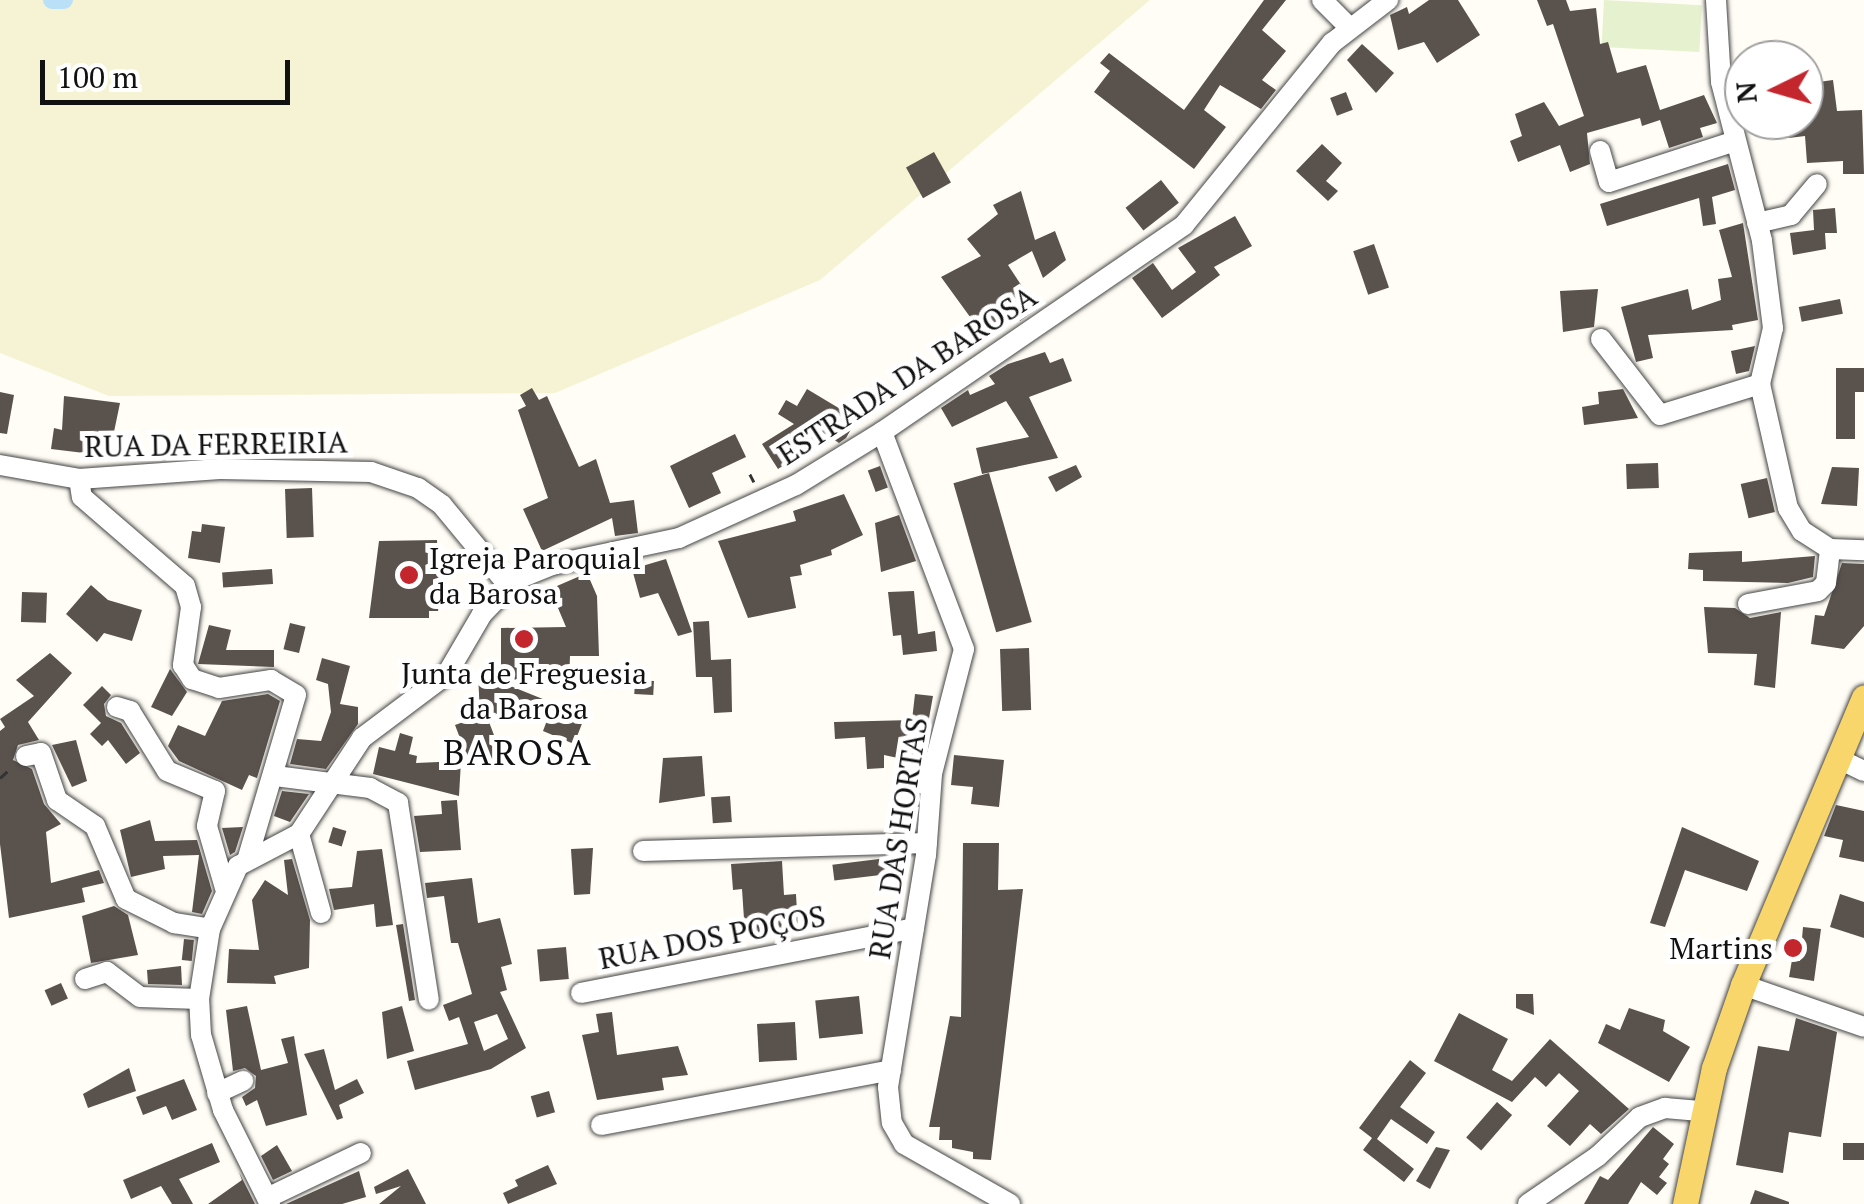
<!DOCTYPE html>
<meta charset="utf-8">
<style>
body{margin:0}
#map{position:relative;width:1864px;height:1204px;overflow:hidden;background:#fffdf5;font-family:"PT Serif",serif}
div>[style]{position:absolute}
.farmland>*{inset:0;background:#f6f3d4}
.pitch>*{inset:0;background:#e6f2cf;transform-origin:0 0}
.canal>*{height:18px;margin:-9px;padding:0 9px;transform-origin:9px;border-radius:9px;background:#b9e0f7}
.building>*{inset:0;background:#5a524d;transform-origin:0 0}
.path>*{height:2.5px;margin-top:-1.25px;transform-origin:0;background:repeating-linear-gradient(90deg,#333 0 10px,transparent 0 15px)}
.roads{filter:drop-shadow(0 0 2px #444) drop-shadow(0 0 2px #444)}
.minor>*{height:20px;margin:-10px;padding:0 10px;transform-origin:10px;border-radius:10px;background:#fff}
.major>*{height:25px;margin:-12.5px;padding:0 12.5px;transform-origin:12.5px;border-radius:12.5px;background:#f9d66b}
.dots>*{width:28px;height:28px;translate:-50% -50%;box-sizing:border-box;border:5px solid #fff;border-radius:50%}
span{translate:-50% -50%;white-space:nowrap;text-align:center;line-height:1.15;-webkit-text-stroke:10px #fff;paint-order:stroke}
.street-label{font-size:30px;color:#111}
.poi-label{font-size:30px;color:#111}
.left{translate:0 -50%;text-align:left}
.right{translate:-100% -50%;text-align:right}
.quarter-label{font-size:35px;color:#111;letter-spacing:2.5px}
.north{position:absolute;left:1724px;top:40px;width:100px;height:100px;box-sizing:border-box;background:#fff;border:2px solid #a0a0a0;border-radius:50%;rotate:265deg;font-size:28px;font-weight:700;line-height:40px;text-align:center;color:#111}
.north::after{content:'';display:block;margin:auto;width:35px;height:45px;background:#c4262e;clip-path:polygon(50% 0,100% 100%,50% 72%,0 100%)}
.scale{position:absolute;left:40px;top:60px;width:250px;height:45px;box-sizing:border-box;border:5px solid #111;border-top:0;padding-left:12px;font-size:30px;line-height:35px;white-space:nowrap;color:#111;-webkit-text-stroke:8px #fff;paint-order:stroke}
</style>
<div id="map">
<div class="farmland">
<div style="clip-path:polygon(0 0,1150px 0,820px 280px,555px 393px,109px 396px,0 353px)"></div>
</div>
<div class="pitch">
<div style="left:1604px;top:0;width:98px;height:47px;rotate:3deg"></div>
</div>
<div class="canal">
<div style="left:52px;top:0;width:12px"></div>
</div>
<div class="building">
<div style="clip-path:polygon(1264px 0,1286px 0,1262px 30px,1286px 51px,1262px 80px,1276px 90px,1261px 109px,1220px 85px,1204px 110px,1226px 127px,1194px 169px,1094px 92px,1110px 71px,1100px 63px,1109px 53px,1184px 110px)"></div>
<div style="clip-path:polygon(1429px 0,1458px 0,1480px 35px,1437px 63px,1424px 42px,1398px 50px,1390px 15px,1407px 7px,1409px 14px)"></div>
<div style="clip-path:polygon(1537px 0,1566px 0,1570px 11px,1596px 8px,1600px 44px,1608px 42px,1617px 73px,1646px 65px,1660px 110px,1704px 95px,1717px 123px,1700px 128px,1703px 137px,1669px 148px,1660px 120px,1642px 126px,1640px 118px,1587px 133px,1590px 164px,1570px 172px,1560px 145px,1518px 162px,1510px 141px,1522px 136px,1515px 114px,1544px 102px,1559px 126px,1584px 116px,1553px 24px,1547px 26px)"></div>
<div style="clip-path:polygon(1362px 44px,1394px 73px,1376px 93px,1347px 60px)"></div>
<div style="clip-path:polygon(1833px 80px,1837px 111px,1862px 110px,1864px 174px,1843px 174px,1843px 161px,1807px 163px,1805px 136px,1789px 138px,1786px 120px,1804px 120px,1804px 84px)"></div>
<div style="left:1346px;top:92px;width:19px;height:17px;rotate:69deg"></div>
<div style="clip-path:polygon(1322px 144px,1342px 163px,1326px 181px,1338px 191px,1328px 201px,1296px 171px)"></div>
<div style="left:934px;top:152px;width:35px;height:32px;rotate:61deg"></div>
<div style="clip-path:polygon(1728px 164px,1735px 190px,1712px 197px,1716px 224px,1703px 226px,1699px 198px,1607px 226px,1600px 204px)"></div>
<div style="left:1161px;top:180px;width:29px;height:45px;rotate:52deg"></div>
<div style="clip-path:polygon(1021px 191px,1035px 240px,1055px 231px,1066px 260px,1043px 278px,1032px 251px,1008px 265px,1037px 309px,1020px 321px,1012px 311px,981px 332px,941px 277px,981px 256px,967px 239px,998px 214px,993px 205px)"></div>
<div style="clip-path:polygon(1835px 208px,1837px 233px,1825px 233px,1826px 249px,1793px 255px,1790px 233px,1814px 230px,1813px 210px)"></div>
<div style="clip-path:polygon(1235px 216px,1252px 246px,1214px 267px,1220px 275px,1162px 318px,1132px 278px,1153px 263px,1172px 290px,1196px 272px,1178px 248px)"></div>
<div style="clip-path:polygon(1743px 223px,1758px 320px,1732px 325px,1733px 330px,1648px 335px,1653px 358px,1636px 362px,1621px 307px,1688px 289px,1692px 310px,1721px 300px,1718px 279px,1732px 277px,1719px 230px)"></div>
<div style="left:1374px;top:244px;width:46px;height:22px;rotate:71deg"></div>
<div style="clip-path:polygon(1598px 289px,1594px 327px,1563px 332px,1560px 291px)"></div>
<div style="left:1840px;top:299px;width:15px;height:42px;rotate:79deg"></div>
<div style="clip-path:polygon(1755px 346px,1749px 371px,1736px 374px,1731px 351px)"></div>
<div style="clip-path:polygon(1045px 352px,1050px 363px,1063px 358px,1072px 381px,1029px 397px,1058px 458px,982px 474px,976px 448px,1029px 437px,1006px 401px,952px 427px,941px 408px,968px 390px,970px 395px,995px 384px,989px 376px,1008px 364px)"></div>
<div style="clip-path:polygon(1836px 368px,1864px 368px,1864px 392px,1855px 392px,1855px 439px,1836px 439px)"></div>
<div style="clip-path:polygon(532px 388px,539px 400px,547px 396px,579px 467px,596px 459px,610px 503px,634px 500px,638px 533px,615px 536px,612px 518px,542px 551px,523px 509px,548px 498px,518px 410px,526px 406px,520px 395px)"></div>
<div style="clip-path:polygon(807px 389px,857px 419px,846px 438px,839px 443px,822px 432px,813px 446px,778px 469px,762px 444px,794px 424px,778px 414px,786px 400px,797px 406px)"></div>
<div style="clip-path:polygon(1623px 389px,1638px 418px,1584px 425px,1582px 407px,1599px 404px,1598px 392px)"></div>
<div style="clip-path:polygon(0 392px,14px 395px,7px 434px,0 433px)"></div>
<div style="clip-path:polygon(64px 396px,120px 403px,109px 456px,51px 449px,54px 428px,62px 430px)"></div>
<div style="left:319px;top:429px;width:20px;height:12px;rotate:81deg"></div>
<div style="clip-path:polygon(735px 434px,746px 457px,712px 473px,721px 493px,689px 508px,670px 466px)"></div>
<div style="left:1658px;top:463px;width:25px;height:32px;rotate:88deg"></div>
<div style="clip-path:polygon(1076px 465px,1082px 477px,1056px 492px,1048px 477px)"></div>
<div style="left:880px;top:466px;width:23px;height:13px;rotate:70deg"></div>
<div style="clip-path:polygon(1832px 467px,1859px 468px,1857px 506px,1821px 504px)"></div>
<div style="left:989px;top:473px;width:155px;height:37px;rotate:74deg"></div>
<div style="left:1767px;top:478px;width:35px;height:27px;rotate:77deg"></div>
<div style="left:312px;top:488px;width:49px;height:27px;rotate:88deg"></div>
<div style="clip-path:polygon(844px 494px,863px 535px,831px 550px,832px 555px,800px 565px,802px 575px,790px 577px,796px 608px,748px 618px,718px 541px,796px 521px,793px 511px)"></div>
<div style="clip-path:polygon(899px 515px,916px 561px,881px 572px,875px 523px)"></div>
<div style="clip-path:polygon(202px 524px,225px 527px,220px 563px,188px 558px,192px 531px,201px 532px)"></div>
<div style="clip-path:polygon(437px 540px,438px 565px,444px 565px,438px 611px,429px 611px,429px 618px,369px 618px,379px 541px)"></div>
<div style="clip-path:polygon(1742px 551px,1742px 562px,1815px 556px,1813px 577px,1788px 583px,1703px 581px,1703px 570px,1688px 569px,1689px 553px)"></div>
<div style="clip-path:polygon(666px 559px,692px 632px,678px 636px,658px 593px,640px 598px,632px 569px)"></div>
<div style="clip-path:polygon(1842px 563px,1864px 564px,1864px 626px,1844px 649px,1811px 644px,1815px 615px,1824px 616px)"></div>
<div style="left:272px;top:569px;width:15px;height:50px;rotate:86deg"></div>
<div style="clip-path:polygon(587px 573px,597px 596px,599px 656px,570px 656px,569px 682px,501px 680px,501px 628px,566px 627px,550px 589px)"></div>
<div style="clip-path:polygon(91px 585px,108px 600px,142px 610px,132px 641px,104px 633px,97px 642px,66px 614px)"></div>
<div style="clip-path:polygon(914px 591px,918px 634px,935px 631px,937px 651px,903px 655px,901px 635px,893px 636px,888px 592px)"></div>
<div style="left:22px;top:592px;width:25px;height:30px;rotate:2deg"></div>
<div style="clip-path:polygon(1704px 607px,1735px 608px,1750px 618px,1781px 612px,1775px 688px,1754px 685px,1757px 654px,1708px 653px)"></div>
<div style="clip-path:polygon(709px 621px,711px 660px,731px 659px,732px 712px,714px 713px,712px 677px,696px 677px,693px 622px)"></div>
<div style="left:290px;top:623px;width:16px;height:27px;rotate:14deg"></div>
<div style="clip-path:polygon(209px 625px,231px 630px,226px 650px,274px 650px,274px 667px,198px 664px)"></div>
<div style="left:1029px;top:648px;width:62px;height:29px;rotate:88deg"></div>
<div style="clip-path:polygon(50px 653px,72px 673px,28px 722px,39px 740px,18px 745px,13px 760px,32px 769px,44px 804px,61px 824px,46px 832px,51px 883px,99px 870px,104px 883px,82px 888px,85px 902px,9px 918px,0 844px,0 731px,5px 727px,0 719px,34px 696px,16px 680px)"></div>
<div style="clip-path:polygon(322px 658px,350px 666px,340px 704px,358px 707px,358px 724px,326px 769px,290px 764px,297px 739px,321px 741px,331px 712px,328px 684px,316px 680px)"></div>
<div style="clip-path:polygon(170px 669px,187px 692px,172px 716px,151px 707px)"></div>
<div style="clip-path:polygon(478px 673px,585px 716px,574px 744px,543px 731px,552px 707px,510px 704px,510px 722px,489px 722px,502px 756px,471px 767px,455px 725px,480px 716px)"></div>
<div style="left:635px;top:680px;width:19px;height:14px;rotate:3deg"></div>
<div style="clip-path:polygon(102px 686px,111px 695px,104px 704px,106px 716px,121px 723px,140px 753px,126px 764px,108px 740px,102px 746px,90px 734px,101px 723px,83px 705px)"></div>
<div style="clip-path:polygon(268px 694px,280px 701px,257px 778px,249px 775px,242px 790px,179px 761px,168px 746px,178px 725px,205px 736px,222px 701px)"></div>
<div style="clip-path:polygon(915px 694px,933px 696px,921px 763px,884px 755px,884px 768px,867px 769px,865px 737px,835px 739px,834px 722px,912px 720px)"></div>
<div style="clip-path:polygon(400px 733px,413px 737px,409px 754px,417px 756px,416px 763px,461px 761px,459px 796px,373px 774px,379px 747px,395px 751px)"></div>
<div style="clip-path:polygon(76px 740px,87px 781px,72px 787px,52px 745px)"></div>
<div style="clip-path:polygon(954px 755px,1004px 760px,999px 807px,971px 804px,973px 787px,951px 785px)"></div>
<div style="clip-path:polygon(702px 756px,705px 796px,659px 803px,663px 758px)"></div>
<div style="clip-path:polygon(282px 791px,309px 794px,290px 822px,274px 816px)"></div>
<div style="left:730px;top:796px;width:26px;height:19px;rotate:86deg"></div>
<div style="clip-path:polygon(457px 800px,461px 850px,420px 852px,414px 816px,442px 814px,441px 801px)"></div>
<div style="clip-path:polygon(1836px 805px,1864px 811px,1864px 862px,1839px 857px,1843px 840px,1824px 836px)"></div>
<div style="clip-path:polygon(916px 807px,914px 828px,896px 830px,894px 809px)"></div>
<div style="clip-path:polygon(150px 820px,155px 841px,197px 840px,212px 891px,202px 914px,192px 912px,199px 855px,163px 856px,165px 869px,131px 877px,120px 830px)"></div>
<div style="clip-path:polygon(243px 827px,235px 852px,230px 855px,222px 828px)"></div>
<div style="left:333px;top:827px;width:14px;height:16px;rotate:17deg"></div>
<div style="clip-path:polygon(1682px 827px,1759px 861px,1747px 891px,1685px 870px,1665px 927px,1650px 923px)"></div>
<div style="clip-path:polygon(963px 843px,999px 843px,998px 890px,1023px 889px,991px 1160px,973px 1159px,973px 1152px,952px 1148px,952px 1140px,939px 1140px,940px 1127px,929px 1127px,950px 1016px,961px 1017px)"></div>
<div style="clip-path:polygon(593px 848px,590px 894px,574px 895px,571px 849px)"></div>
<div style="clip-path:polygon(382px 849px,393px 925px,376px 927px,374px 904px,334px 910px,329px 889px,352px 887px,357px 851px)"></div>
<div style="left:887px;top:858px;width:16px;height:55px;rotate:83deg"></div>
<div style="clip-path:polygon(292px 859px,310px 920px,309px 968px,274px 976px,276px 984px,227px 983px,229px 949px,259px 950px,252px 900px,265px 880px,288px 895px,284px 860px)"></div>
<div style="clip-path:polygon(782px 861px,784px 895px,796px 894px,798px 930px,745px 934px,742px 889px,733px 890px,731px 864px)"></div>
<div style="clip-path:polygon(evenodd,472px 878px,478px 923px,500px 918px,512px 964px,501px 967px,507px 990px,500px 992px,526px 1048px,491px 1069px,415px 1090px,407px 1061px,468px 1044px,459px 1017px,449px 1021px,443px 1005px,472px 994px,458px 943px,451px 943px,444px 896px,427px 898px,425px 883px,472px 878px,497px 1014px,508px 1039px,484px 1051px,474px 1022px,497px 1014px)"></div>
<div style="clip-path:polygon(1840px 894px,1864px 902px,1864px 938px,1830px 927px)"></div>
<div style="clip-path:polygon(114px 906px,128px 915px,138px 955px,91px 963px,82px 916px)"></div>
<div style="clip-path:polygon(403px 924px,415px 1000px,409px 1001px,396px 925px)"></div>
<div style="clip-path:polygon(1803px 927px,1821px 929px,1814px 981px,1789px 977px,1792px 960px,1800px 961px)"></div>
<div style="left:184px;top:939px;width:10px;height:21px;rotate:6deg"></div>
<div style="left:566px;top:947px;width:32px;height:29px;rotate:85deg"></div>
<div style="clip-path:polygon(181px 966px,182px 985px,148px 984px,147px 970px)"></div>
<div style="left:61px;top:983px;width:17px;height:18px;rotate:66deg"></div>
<div style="clip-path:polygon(1516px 994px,1533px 994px,1534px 1015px,1516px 1008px)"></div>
<div style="left:859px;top:996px;width:38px;height:44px;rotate:84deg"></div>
<div style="clip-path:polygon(247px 1006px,261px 1070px,288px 1063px,281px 1039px,294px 1036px,307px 1115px,266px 1126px,257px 1100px,246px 1106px,242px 1097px,255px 1088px,256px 1076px,245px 1068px,233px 1071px,226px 1010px)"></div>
<div style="clip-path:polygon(402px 1006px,414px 1051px,387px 1059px,382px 1012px)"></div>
<div style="clip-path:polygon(1629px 1008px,1665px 1020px,1663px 1031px,1690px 1047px,1669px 1082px,1598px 1043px,1606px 1024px,1620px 1030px)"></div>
<div style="clip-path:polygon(612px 1012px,617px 1055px,678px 1046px,688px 1075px,662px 1078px,664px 1090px,597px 1100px,582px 1035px,599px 1032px,596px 1014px)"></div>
<div style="clip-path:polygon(1459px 1013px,1508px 1039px,1492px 1070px,1512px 1081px,1550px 1039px,1629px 1109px,1601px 1134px,1590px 1124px,1570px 1146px,1547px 1126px,1579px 1091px,1559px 1073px,1546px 1087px,1535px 1077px,1512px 1102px,1434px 1061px)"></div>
<div style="clip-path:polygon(1796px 1018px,1837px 1032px,1821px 1137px,1789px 1132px,1783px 1173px,1736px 1165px,1758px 1046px,1789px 1051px)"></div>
<div style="left:795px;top:1022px;width:38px;height:38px;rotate:87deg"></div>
<div style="clip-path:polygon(324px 1049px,335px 1090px,357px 1079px,364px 1093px,339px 1105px,343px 1118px,337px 1120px,304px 1054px)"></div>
<div style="clip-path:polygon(1410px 1060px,1426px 1073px,1400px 1107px,1435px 1132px,1427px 1144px,1391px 1119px,1377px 1139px,1414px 1169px,1404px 1182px,1363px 1150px,1372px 1138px,1359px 1128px)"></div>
<div style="clip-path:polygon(129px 1068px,136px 1091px,88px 1108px,83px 1094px)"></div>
<div style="clip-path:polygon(184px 1079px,197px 1110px,172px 1120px,166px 1106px,143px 1115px,136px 1097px)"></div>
<div style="left:549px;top:1091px;width:22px;height:19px;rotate:74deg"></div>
<div style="left:1497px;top:1102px;width:20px;height:47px;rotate:41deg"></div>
<div style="clip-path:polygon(1653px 1127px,1674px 1144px,1663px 1159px,1669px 1164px,1659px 1177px,1667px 1183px,1657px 1195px,1641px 1182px,1628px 1204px,1584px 1204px,1600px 1176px,1608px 1180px)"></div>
<div style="clip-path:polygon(212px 1143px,220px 1162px,179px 1179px,193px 1204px,172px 1204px,161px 1186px,131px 1199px,123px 1180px)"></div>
<div style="left:1864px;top:1143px;width:17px;height:21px;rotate:90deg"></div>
<div style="clip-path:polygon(277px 1145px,292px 1171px,273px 1180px,261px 1156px)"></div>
<div style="clip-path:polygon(1436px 1147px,1450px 1150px,1430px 1189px,1416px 1181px)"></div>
<div style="clip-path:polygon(548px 1165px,557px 1184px,508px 1204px,503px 1193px,518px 1186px,515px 1180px)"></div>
<div style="clip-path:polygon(408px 1169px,426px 1204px,379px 1204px,401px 1186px,376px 1194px,374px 1187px)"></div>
<div style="clip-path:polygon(359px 1171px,366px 1197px,342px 1204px,286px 1204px)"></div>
<div style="clip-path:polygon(239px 1172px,255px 1204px,208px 1204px,242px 1180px)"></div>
<div style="clip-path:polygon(1755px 1190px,1789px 1202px,1789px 1204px,1750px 1204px)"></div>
</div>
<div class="path">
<div style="left:750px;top:474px;width:9px;rotate:63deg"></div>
<div style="left:0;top:778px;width:13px;rotate:-42deg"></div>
</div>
<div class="roads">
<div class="minor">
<div style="left:1322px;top:0;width:37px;rotate:45deg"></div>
<div style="left:1716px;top:0;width:82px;rotate:86.5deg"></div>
<div style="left:1721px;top:82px;width:164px;rotate:75.5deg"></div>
<div style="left:1762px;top:241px;width:88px;rotate:82.8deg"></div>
<div style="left:1773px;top:328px;width:57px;rotate:103.1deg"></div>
<div style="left:1760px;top:384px;width:127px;rotate:77.3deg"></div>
<div style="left:1788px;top:508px;width:27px;rotate:59deg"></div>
<div style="left:1802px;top:531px;width:33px;rotate:33deg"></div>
<div style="left:1830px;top:549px;width:34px;rotate:2deg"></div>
<div style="left:1600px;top:151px;width:32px;rotate:74deg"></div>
<div style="left:1609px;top:182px;width:133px;rotate:-18deg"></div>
<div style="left:1757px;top:223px;width:35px;rotate:-13deg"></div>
<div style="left:1791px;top:215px;width:40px;rotate:-50deg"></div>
<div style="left:1601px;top:339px;width:96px;rotate:52.2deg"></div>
<div style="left:1660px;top:415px;width:105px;rotate:-17.2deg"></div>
<div style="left:882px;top:432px;width:232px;rotate:69.3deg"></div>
<div style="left:964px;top:649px;width:129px;rotate:104.4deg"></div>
<div style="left:932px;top:774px;width:81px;rotate:94.2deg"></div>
<div style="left:926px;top:855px;width:235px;rotate:99.3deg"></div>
<div style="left:888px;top:1087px;width:36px;rotate:84deg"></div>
<div style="left:892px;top:1123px;width:24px;rotate:60deg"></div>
<div style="left:904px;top:1144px;width:122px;rotate:29.5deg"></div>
<div style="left:0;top:465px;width:80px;rotate:10deg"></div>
<div style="left:79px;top:479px;width:141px;rotate:-4.1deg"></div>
<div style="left:220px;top:469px;width:151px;rotate:1.1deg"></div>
<div style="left:371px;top:472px;width:50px;rotate:18.8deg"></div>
<div style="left:418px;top:488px;width:29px;rotate:35deg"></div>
<div style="left:442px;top:505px;width:104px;rotate:50.5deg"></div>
<div style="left:79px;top:479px;width:18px;rotate:81deg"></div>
<div style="left:82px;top:497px;width:136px;rotate:40.8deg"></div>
<div style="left:185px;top:586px;width:22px;rotate:74deg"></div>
<div style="left:191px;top:607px;width:59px;rotate:97.9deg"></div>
<div style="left:183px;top:665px;width:17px;rotate:57deg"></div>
<div style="left:192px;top:679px;width:28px;rotate:18deg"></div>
<div style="left:219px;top:688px;width:53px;rotate:-8.7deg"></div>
<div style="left:271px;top:680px;width:29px;rotate:31deg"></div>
<div style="left:296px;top:695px;width:169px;rotate:106.5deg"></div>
<div style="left:1748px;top:604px;width:71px;rotate:-10.5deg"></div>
<div style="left:1818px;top:591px;width:11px;rotate:-45deg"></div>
<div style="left:1826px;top:583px;width:34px;rotate:-83deg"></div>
<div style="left:117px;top:707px;width:14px;rotate:17deg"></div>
<div style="left:130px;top:711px;width:70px;rotate:58.3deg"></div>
<div style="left:167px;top:771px;width:52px;rotate:22.6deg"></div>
<div style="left:215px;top:791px;width:36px;rotate:103deg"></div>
<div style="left:207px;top:826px;width:65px;rotate:73.8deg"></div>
<div style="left:26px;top:756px;width:15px;rotate:-11deg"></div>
<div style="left:41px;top:753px;width:50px;rotate:71.2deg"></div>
<div style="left:57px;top:800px;width:46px;rotate:34.4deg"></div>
<div style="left:95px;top:826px;width:79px;rotate:67deg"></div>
<div style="left:126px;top:899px;width:54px;rotate:26.6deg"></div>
<div style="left:174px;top:923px;width:36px;rotate:9deg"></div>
<div style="left:1837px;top:758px;width:30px;rotate:26deg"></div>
<div style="left:275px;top:776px;width:96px;rotate:7.2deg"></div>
<div style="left:370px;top:788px;width:32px;rotate:28deg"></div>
<div style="left:398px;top:803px;width:199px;rotate:81.1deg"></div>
<div style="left:299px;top:834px;width:82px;rotate:74.4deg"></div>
<div style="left:643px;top:851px;width:284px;rotate:-1.6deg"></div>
<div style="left:85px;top:979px;width:23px;rotate:-18deg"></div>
<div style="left:107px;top:972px;width:41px;rotate:37.1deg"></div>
<div style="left:140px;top:997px;width:59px;rotate:1.9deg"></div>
<div style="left:1743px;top:985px;width:128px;rotate:19.1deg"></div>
<div style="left:581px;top:993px;width:339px;rotate:-11deg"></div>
<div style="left:217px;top:1093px;width:29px;rotate:-25deg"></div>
<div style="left:601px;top:1125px;width:295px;rotate:-10.7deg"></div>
<div style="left:267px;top:1198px;width:104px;rotate:-25.6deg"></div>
<div style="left:270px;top:1204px;width:105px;rotate:-116.6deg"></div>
<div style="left:223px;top:1110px;width:78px;rotate:-106.3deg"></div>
<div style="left:201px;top:1035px;width:36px;rotate:-93deg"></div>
<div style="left:199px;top:999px;width:71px;rotate:-81.1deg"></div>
<div style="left:210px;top:929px;width:69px;rotate:-66deg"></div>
<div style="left:238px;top:866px;width:69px;rotate:-27.7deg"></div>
<div style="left:299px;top:834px;width:115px;rotate:-56.7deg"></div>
<div style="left:362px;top:738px;width:106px;rotate:-37deg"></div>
<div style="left:447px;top:674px;width:69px;rotate:-59.7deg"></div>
<div style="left:482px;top:614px;width:47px;rotate:-45.9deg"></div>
<div style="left:515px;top:580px;width:40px;rotate:-22deg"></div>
<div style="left:552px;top:565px;width:130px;rotate:-12deg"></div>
<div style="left:679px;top:538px;width:128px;rotate:-24.4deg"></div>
<div style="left:796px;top:485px;width:101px;rotate:-31.6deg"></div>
<div style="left:882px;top:432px;width:366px;rotate:-34.4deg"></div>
<div style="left:1184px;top:225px;width:235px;rotate:-50.9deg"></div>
<div style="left:1332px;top:43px;width:71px;rotate:-37.5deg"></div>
<div style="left:1528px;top:1204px;width:85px;rotate:-34.4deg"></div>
<div style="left:1598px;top:1156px;width:57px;rotate:-42.9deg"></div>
<div style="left:1640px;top:1117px;width:27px;rotate:-20deg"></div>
<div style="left:1665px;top:1108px;width:38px;rotate:5deg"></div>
</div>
<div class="major">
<div style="left:1685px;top:1204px;width:139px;rotate:-78deg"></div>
<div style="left:1714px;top:1068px;width:88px;rotate:-70.7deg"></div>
<div style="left:1743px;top:985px;width:312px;rotate:-67.2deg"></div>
</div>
</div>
<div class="dots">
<div style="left:409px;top:575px;background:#c4262e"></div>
<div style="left:524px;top:639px;background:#c4262e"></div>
<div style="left:1793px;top:948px;background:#c4262e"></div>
</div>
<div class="street-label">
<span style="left:907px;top:375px;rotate:-33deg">ESTRADA DA BAROSA</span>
<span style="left:216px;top:444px;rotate:-1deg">RUA DA FERREIRIA</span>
<span style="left:898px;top:838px;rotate:-81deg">RUA DAS HORTAS</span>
<span style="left:712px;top:937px;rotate:-11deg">RUA DOS POÇOS</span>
</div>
<div class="poi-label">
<span class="left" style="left:429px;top:575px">Igreja Paroquial<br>da Barosa</span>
<span style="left:524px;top:690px">Junta de Freguesia<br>da Barosa</span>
<span class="right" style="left:1773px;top:948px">Martins</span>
</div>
<div class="quarter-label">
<span style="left:518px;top:752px">BAROSA</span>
</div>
<div class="north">N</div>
<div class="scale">100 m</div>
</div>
